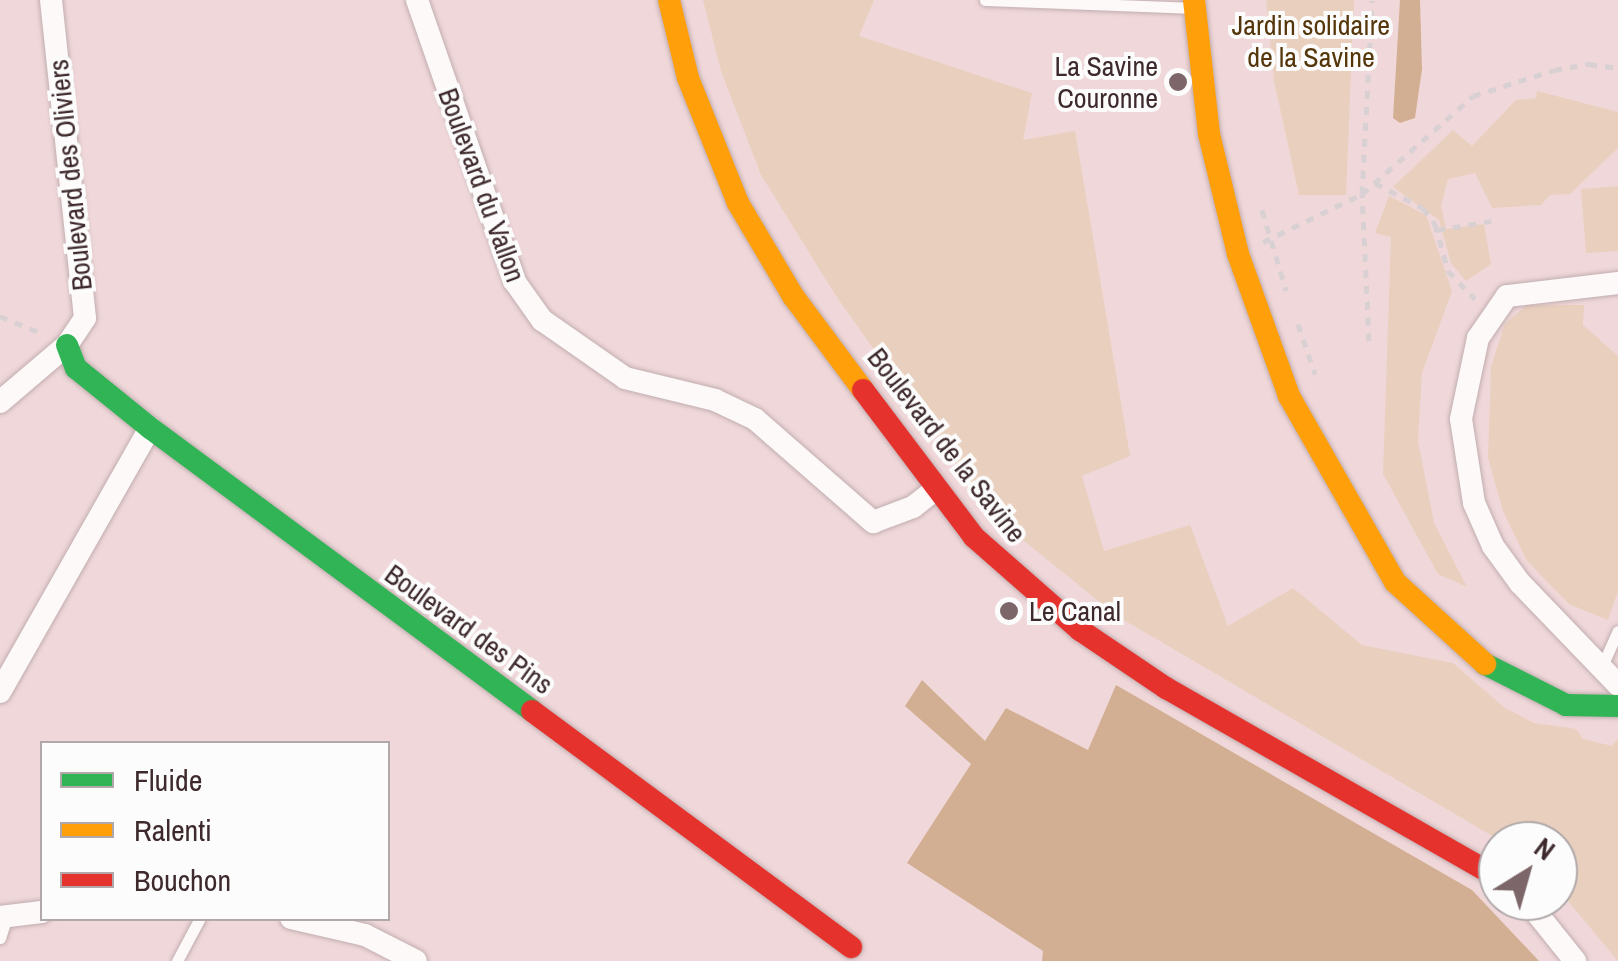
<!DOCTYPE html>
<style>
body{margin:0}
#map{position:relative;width:1618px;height:961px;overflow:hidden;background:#f0d8da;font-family:"Archivo Narrow",sans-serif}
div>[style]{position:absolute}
.green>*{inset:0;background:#e9cfbd}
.forest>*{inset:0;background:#d2af92}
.path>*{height:5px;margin-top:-2.5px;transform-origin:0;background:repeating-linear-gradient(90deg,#d8d0d2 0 8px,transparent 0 16px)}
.roads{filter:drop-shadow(0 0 2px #c1adaf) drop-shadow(0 0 2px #c1adaf)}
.lane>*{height:11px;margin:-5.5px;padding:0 5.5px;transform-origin:5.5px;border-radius:5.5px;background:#fdf9f9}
.street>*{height:22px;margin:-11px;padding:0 11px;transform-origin:11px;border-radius:11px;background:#fdf9f9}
.fast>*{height:22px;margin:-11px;padding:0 11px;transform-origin:11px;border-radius:11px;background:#30b455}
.slow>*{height:22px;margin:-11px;padding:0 11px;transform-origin:11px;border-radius:11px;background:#ff9f0a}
.jam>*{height:22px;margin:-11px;padding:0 11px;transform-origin:11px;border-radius:11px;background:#e5322d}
.dots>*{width:28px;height:28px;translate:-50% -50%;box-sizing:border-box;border:5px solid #fcfcfc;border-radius:50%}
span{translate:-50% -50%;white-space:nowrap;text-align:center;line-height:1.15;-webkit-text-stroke:8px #fcfcfc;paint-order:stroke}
.park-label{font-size:28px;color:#55360a}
.poi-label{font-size:28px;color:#3e292c}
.right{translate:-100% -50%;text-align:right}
.left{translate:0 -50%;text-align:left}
.street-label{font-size:28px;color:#3e292c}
.legend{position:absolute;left:40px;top:741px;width:350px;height:180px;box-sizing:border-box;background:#fcfcfc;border:2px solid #b0a8a9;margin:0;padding:12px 18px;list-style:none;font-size:30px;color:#3e292c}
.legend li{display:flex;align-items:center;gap:20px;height:50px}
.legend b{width:50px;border:2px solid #b0a8a9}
.north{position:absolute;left:1478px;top:821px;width:100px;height:100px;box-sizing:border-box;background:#fcfcfc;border:2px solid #b0a8a9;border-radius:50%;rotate:37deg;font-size:28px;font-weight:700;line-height:40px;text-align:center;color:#3e292c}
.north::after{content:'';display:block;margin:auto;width:35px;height:45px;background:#7c6669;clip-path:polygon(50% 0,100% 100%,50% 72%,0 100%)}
</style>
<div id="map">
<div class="green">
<div style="clip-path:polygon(703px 0,874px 0,859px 36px,1032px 93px,1023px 140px,1075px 131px,1130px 456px,1082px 476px,1104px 551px,1190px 525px,1228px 626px,1293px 588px,1362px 645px,1453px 663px,1505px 708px,1534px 723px,1576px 729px,1583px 739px,1612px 746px,1618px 738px,1618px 961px,1558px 889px,1558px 841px,1501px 841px,1117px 616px,1013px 532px,966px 479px,836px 296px,761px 175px,721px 71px)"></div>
<div style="clip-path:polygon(1266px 0,1354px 0,1346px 195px,1299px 195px,1274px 81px)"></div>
<div style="clip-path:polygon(1537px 91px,1618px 112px,1618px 148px,1570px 194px,1550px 195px,1541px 205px,1492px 208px,1475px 173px,1448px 179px,1441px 206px,1446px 229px,1484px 224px,1491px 264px,1466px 281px,1451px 263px,1439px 220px,1393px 187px,1453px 130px,1472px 146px,1516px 100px,1536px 98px)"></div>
<div style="clip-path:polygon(1618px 186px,1618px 251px,1586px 253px,1581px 189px)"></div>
<div style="clip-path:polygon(1389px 196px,1426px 215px,1452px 291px,1422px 373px,1418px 440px,1434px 523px,1467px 587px,1438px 574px,1383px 474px,1391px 237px,1375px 233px)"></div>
<div style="clip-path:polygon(1527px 305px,1584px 305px,1583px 325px,1618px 356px,1618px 591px,1608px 620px,1569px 604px,1527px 561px,1503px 511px,1488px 458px,1491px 366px,1505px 324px)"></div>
</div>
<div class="forest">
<div style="clip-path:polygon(1400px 0,1420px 0,1422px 69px,1415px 118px,1400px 123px,1393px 118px)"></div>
<div style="clip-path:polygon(922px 680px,985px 741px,1006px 708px,1088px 750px,1116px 685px,1472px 890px,1539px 961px,1042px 961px,1043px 951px,907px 863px,971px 764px,905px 706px)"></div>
</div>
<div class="path">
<div style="left:1375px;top:183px;width:54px;rotate:27.5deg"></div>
<div style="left:1423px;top:208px;width:20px;rotate:53deg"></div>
<div style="left:1435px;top:224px;width:49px;rotate:74.5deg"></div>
<div style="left:1448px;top:271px;width:39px;rotate:46deg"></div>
<div style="left:1262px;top:210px;width:84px;rotate:73.3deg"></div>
<div style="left:1437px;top:230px;width:55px;rotate:-9.5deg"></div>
<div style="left:1263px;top:242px;width:110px;rotate:-25.9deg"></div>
<div style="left:1362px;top:194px;width:148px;rotate:-41.4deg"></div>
<div style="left:1473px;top:96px;width:85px;rotate:-17.8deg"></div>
<div style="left:1554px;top:70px;width:36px;rotate:-10deg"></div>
<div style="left:1589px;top:64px;width:29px;rotate:8deg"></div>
<div style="left:0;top:316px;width:47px;rotate:22.7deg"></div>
<div style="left:1298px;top:324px;width:53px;rotate:71.2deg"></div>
<div style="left:1369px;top:341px;width:147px;rotate:-92.7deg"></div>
<div style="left:1362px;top:194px;width:194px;rotate:-87deg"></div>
</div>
<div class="roads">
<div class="lane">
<div style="left:985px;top:0;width:205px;rotate:2.2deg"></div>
<div style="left:1603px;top:664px;width:36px;rotate:-66deg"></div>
<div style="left:0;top:938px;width:23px;rotate:-72deg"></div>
<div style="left:177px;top:961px;width:49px;rotate:-61.9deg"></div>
</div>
<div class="street">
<div style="left:417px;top:0;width:299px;rotate:70.8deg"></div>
<div style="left:515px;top:282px;width:47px;rotate:54.6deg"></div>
<div style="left:542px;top:320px;width:101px;rotate:34.9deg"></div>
<div style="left:625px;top:378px;width:93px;rotate:13.7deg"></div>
<div style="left:715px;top:400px;width:44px;rotate:25.4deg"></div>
<div style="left:755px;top:419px;width:157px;rotate:41.1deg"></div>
<div style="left:873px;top:522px;width:43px;rotate:-20.6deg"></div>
<div style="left:913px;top:507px;width:29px;rotate:-38deg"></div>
<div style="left:1618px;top:283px;width:112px;rotate:173.3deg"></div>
<div style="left:1507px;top:296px;width:51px;rotate:124.6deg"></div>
<div style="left:1478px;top:338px;width:83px;rotate:101.9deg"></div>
<div style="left:1461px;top:419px;width:85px;rotate:81.2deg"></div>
<div style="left:1474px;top:503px;width:47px;rotate:66.2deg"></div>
<div style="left:1493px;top:546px;width:46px;rotate:53.9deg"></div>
<div style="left:1520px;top:583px;width:141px;rotate:46.1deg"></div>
<div style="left:0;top:402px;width:88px;rotate:-40.4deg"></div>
<div style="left:67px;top:345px;width:32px;rotate:-56deg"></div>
<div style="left:85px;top:318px;width:320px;rotate:-96.1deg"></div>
<div style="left:0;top:692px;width:304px;rotate:-60.4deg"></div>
<div style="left:1527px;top:901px;width:77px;rotate:51.3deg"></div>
<div style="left:0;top:917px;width:42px;rotate:-6.8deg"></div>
<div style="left:291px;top:918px;width:76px;rotate:12.9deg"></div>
<div style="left:365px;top:935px;width:57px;rotate:27deg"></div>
</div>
<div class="fast">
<div style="left:67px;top:345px;width:25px;rotate:69deg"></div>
<div style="left:76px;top:368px;width:95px;rotate:39deg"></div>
<div style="left:150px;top:428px;width:475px;rotate:36.5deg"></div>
<div style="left:1485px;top:664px;width:91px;rotate:26.8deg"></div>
<div style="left:1566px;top:705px;width:52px;rotate:1.1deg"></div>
</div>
<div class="slow">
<div style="left:669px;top:0;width:80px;rotate:76.3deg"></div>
<div style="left:688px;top:78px;width:135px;rotate:68.2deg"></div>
<div style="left:738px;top:203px;width:108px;rotate:59.4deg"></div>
<div style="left:793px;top:296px;width:117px;rotate:53.3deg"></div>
<div style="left:1194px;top:0;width:135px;rotate:83.6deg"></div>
<div style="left:1209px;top:134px;width:123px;rotate:76.4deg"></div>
<div style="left:1238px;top:254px;width:151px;rotate:70.2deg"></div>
<div style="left:1289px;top:396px;width:214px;rotate:60.3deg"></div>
<div style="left:1395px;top:582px;width:122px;rotate:42.3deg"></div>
</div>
<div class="jam">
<div style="left:863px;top:390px;width:184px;rotate:52.9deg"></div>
<div style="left:974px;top:537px;width:141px;rotate:41.3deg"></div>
<div style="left:1080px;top:630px;width:104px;rotate:34deg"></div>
<div style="left:1166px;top:688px;width:382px;rotate:29.7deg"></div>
<div style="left:532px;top:711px;width:397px;rotate:36.5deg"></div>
</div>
</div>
<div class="dots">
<div style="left:1178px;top:82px;background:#7c6669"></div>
<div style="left:1009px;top:611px;background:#7c6669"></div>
</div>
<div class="park-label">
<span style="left:1311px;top:41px">Jardin solidaire<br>de la Savine</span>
</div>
<div class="poi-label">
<span class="right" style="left:1158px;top:82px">La Savine<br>Couronne</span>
<span class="left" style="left:1029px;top:611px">Le Canal</span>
</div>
<div class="street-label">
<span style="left:70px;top:175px;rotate:-96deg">Boulevard des Oliviers</span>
<span style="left:482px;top:185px;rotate:70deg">Boulevard du Vallon</span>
<span style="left:947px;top:445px;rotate:52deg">Boulevard de la Savine</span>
<span style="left:469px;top:629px;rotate:36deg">Boulevard des Pins</span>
</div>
<ul class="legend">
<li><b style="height:12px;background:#30b455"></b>Fluide</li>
<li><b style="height:12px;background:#ff9f0a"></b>Ralenti</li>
<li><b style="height:12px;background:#e5322d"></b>Bouchon</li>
</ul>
<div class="north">N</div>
</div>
